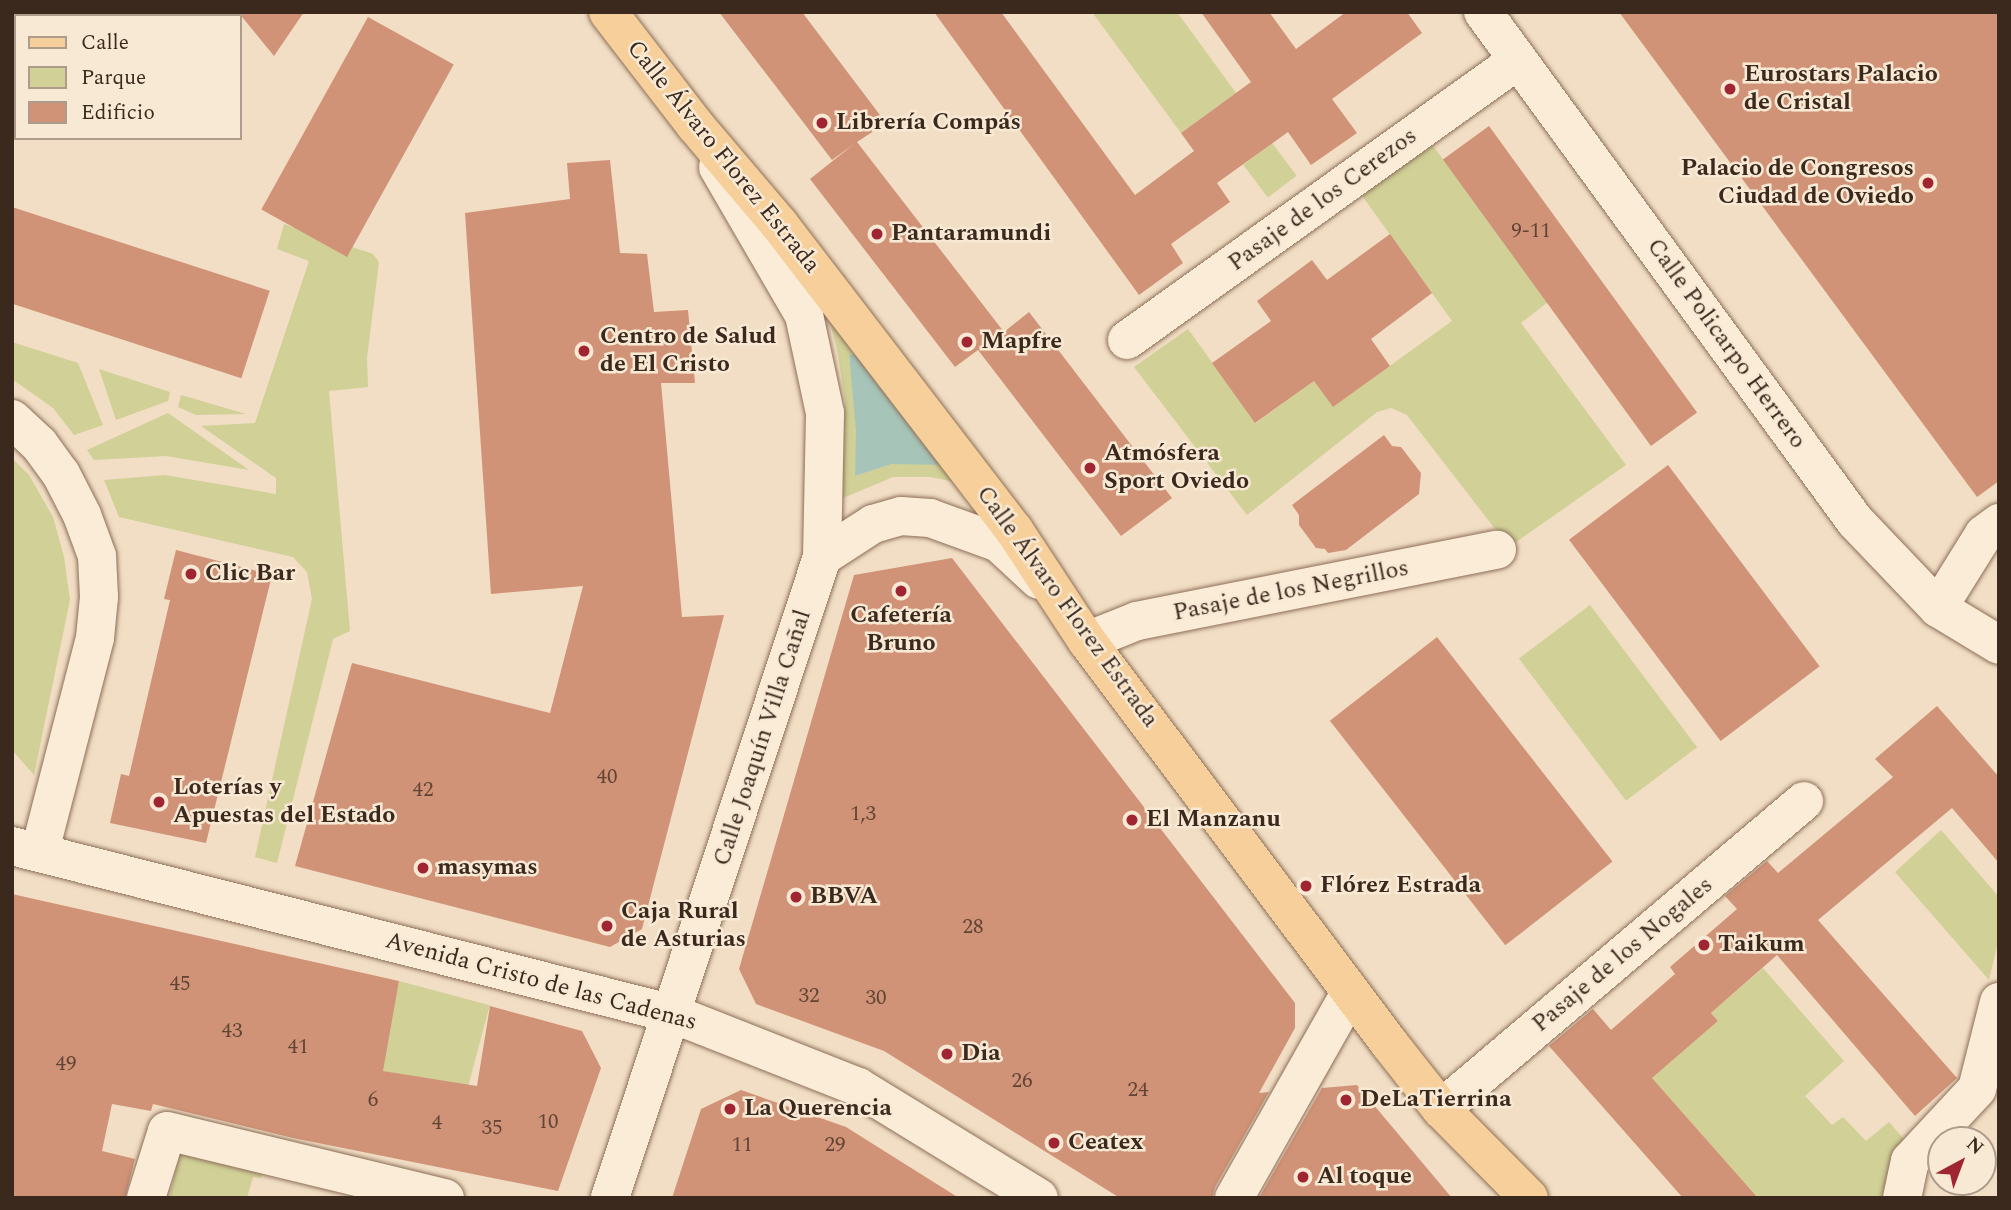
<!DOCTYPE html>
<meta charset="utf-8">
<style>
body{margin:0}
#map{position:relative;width:2011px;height:1210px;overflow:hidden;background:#f1dec4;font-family:Spectral,serif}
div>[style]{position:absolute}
.green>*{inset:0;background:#d0d097;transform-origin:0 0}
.water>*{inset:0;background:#a6c4b8}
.building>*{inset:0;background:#d19377;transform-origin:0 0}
.roads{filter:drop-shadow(0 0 2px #8d6f59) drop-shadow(0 0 2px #8d6f59)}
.minor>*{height:38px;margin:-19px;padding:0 19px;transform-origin:19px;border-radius:19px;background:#fbecd8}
.major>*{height:38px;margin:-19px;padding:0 19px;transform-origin:19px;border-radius:19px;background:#f6cf9a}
.dots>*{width:19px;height:19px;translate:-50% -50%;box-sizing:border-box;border:4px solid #f8e9d4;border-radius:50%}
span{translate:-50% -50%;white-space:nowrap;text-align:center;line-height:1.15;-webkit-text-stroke:5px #f8e9d4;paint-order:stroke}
.number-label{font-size:21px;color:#614434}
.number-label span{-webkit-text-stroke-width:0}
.poi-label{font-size:24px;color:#3c291e;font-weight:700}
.left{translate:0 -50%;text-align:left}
.right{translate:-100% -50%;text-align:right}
.street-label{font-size:24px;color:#3c291e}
.frame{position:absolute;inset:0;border:14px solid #3c291e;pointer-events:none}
.legend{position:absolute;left:14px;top:14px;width:228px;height:126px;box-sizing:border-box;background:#f8e9d4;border:2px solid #ad9c8b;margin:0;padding:9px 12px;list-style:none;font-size:21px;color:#3c291e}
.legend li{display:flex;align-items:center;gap:14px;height:35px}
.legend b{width:35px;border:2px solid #ad9c8b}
.north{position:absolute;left:1927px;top:1126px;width:70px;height:70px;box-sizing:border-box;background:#f8e9d4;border:2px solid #ad9c8b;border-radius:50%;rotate:41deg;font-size:19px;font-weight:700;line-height:28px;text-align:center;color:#3c291e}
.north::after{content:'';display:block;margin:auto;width:24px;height:32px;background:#a02533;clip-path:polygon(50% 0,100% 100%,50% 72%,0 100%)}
</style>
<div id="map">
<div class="green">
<div style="clip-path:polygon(1092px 12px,1177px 12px,1236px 93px,1181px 133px)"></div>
<div style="clip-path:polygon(1428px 139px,1548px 302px,1521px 323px,1626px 465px,1509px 547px,1407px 415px,1391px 408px,1377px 412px,1247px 515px,1134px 367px,1188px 329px,1256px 423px,1314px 381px,1333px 407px,1452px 321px,1358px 190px)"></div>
<div style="left:1272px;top:143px;width:41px;height:36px;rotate:53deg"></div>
<div style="clip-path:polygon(284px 224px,373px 254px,379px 262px,367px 358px,368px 387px,329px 391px,350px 631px,333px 639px,277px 863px,255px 857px,312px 599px,307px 572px,293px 557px,119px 517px,104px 480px,165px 475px,276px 494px,276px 478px,201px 426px,255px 423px,309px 261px,277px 249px)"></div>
<div style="clip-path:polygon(evenodd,824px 300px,966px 484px,930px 477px,893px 477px,843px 498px,839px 496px,845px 401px,837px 349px,824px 300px,861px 354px,945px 464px,892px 464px,855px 476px,857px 430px,849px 356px,861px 354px)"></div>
<div style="clip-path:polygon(12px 342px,78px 363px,103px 425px,74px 435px,53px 408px,12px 379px)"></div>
<div style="clip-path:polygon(99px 369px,170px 392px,168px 401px,116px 420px)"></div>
<div style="clip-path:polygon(181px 395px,246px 414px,196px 415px,178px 407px)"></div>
<div style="clip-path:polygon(168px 413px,249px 470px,166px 456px,94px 460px,87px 450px)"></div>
<div style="clip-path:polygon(12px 458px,29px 475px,53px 517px,64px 557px,70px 600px,34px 775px,12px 750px)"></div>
<div style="left:1590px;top:605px;width:178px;height:89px;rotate:53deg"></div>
<div style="clip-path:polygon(1941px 830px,1999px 897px,1999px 938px,1989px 980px,1895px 872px)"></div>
<div style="clip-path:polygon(1763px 968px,1844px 1061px,1805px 1096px,1832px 1125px,1843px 1117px,1866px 1141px,1889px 1122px,1903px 1138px,1887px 1198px,1758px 1198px,1652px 1078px,1718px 1021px,1711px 1013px)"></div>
<div style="left:399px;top:981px;width:94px;height:91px;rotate:15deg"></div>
<div style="clip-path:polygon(174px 1146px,263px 1170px,261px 1178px,253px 1177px,247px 1198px,169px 1198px,179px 1157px)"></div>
</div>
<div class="water">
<div style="clip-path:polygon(861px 354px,946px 465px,892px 464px,855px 476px,856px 430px,849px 355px)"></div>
</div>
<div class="building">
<div style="clip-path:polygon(238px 12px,304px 12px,274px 56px)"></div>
<div style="clip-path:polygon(719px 12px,802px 12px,886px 123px,857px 142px,1004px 332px,1029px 312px,1172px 498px,1121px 536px,978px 350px,955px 367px,810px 179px,854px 144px,832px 160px)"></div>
<div style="clip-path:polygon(934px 12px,1001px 12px,1135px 195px,1194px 151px,1181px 133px,1251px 82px,1201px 12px,1269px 12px,1296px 49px,1346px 12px,1407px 12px,1422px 33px,1332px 99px,1357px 133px,1311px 165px,1288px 132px,1217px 183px,1230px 202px,1171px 244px,1183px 263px,1139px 295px)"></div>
<div style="clip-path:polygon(1619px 12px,1999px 12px,1999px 481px,1977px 497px)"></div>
<div style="left:368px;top:17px;width:98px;height:220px;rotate:29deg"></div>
<div style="left:1489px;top:126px;width:354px;height:57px;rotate:54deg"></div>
<div style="clip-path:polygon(610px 160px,620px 253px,647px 254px,654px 312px,688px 310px,695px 383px,661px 383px,682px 617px,724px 615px,642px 929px,610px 947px,295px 866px,352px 663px,550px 713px,583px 586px,491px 594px,465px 213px,570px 199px,567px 163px)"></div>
<div style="left:12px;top:207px;width:271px;height:92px;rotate:18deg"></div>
<div style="clip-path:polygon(1390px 234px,1432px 293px,1371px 339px,1390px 366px,1333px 407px,1314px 381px,1255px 423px,1212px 363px,1271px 321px,1257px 301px,1312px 260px,1327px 280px)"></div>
<div style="clip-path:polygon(1384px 435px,1392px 446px,1401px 447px,1421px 473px,1419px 494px,1346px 550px,1328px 553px,1325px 549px,1316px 548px,1299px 525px,1299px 515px,1292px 505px)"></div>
<div style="left:1668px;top:465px;width:252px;height:124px;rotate:53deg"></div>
<div style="clip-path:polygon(176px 550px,272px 575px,206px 843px,110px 823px,121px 774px,129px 776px,170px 600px,164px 599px)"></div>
<div style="clip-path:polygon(952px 558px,1295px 1003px,1295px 1028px,1259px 1093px,1269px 1092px,1215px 1187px,1212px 1198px,1120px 1198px,884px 1051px,756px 1004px,739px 969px,854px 575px)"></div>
<div style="left:1437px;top:637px;width:285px;height:136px;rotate:52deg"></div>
<div style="clip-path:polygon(1937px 706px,1999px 777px,1999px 863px,1952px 808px,1818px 920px,1957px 1078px,1915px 1116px,1777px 955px,1711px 1013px,1718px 1021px,1652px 1078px,1758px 1198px,1683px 1198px,1549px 1046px,1593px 1009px,1611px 1030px,1675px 974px,1670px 967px,1737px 909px,1725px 896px,1767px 861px,1778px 873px,1893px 777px,1875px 759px)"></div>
<div style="clip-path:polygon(12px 894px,399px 981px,383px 1071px,477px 1086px,490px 1006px,582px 1031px,601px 1068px,558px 1191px,293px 1138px,153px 1104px,151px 1111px,112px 1104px,102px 1151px,135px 1159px,125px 1198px,12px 1198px)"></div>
<div style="clip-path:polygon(1357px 1085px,1452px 1198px,1259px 1198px,1322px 1088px)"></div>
<div style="clip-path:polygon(741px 1090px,846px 1127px,959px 1198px,672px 1198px,701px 1109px)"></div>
</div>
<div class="roads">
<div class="minor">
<div style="left:1483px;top:12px;width:630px;rotate:53.84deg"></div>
<div style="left:1855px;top:521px;width:120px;rotate:46.3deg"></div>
<div style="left:1938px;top:608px;width:71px;rotate:31.2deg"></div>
<div style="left:1127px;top:340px;width:481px;rotate:-35.6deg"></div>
<div style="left:12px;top:419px;width:37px;rotate:43deg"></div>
<div style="left:39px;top:444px;width:37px;rotate:54deg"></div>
<div style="left:61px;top:474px;width:46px;rotate:62.9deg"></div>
<div style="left:82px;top:515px;width:44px;rotate:69.9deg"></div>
<div style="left:97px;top:556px;width:41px;rotate:87.2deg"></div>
<div style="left:99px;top:597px;width:41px;rotate:95.6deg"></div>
<div style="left:95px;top:638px;width:219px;rotate:104.5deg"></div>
<div style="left:822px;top:557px;width:61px;rotate:-32.9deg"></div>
<div style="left:873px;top:524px;width:29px;rotate:-16deg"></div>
<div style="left:901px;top:516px;width:29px;rotate:4deg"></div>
<div style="left:930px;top:518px;width:73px;rotate:19.9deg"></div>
<div style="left:999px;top:543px;width:54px;rotate:42.8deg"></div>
<div style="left:1938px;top:608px;width:87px;rotate:-58.1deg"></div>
<div style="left:1984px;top:534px;width:19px;rotate:-36deg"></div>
<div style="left:1087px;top:641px;width:54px;rotate:-21.8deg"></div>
<div style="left:1137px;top:621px;width:367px;rotate:-11.2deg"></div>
<div style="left:12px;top:846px;width:682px;rotate:14.26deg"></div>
<div style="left:673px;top:1014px;width:199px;rotate:21.5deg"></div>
<div style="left:858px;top:1087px;width:212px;rotate:31.5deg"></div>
<div style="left:1441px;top:1109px;width:476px;rotate:-40.3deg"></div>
<div style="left:146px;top:1198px;width:70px;rotate:-72.6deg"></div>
<div style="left:167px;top:1131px;width:286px;rotate:13.6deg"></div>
<div style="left:610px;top:1198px;width:675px;rotate:-71.7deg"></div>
<div style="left:822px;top:557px;width:144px;rotate:-88.8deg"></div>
<div style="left:825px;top:413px;width:100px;rotate:-102.1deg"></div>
<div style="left:804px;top:315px;width:171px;rotate:-120.2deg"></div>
<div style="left:1234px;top:1198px;width:236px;rotate:-60.5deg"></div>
<div style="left:1902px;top:1198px;width:38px;rotate:-78deg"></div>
<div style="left:1910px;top:1161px;width:98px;rotate:-47.1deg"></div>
<div style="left:1977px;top:1089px;width:90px;rotate:-75.8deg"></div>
</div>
<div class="major">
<div style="left:608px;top:12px;width:143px;rotate:52.4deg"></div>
<div style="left:695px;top:125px;width:130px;rotate:49.7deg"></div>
<div style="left:779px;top:224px;width:386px;rotate:52.5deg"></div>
<div style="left:1014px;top:530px;width:133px;rotate:56.7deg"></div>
<div style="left:1087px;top:641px;width:503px;rotate:53.08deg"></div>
<div style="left:1389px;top:1043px;width:84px;rotate:51.8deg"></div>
<div style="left:1441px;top:1109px;width:125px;rotate:45.3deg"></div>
</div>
</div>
<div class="dots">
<div style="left:1730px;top:89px;background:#a02533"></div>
<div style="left:822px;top:123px;background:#a02533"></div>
<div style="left:1928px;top:183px;background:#a02533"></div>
<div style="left:877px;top:234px;background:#a02533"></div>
<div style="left:967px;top:342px;background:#a02533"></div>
<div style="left:584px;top:351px;background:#a02533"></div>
<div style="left:1090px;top:468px;background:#a02533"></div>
<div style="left:191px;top:574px;background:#a02533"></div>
<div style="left:901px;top:591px;background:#a02533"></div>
<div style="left:159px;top:802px;background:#a02533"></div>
<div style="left:1132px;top:820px;background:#a02533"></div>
<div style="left:423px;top:868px;background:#a02533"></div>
<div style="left:1306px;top:886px;background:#a02533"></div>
<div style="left:796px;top:897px;background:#a02533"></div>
<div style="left:607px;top:926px;background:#a02533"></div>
<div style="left:1704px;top:945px;background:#a02533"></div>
<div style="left:947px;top:1054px;background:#a02533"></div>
<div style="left:1346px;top:1100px;background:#a02533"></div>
<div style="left:730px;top:1109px;background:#a02533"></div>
<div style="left:1054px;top:1143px;background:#a02533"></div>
<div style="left:1303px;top:1177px;background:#a02533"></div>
</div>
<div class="number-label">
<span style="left:1531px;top:231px">9-11</span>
<span style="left:607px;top:777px">40</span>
<span style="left:423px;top:790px">42</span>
<span style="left:863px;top:814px">1,3</span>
<span style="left:973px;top:927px">28</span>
<span style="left:180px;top:984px">45</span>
<span style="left:809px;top:996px">32</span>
<span style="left:876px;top:998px">30</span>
<span style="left:232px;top:1031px">43</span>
<span style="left:298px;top:1047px">41</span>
<span style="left:66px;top:1064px">49</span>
<span style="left:1022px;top:1081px">26</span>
<span style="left:1138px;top:1090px">24</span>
<span style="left:373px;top:1100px">6</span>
<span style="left:548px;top:1122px">10</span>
<span style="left:437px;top:1123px">4</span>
<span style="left:492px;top:1128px">35</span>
<span style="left:742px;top:1145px">11</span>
<span style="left:835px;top:1145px">29</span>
</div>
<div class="poi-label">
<span class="left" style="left:1744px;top:89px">Eurostars Palacio<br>de Cristal</span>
<span class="left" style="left:836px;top:123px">Librería Compás</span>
<span class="right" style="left:1914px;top:183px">Palacio de Congresos<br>Ciudad de Oviedo</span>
<span class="left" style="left:891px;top:234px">Pantaramundi</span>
<span class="left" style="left:600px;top:351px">Centro de Salud<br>de El Cristo</span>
<span class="left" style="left:981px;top:342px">Mapfre</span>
<span class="left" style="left:1104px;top:468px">Atmósfera<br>Sport Oviedo</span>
<span class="left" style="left:205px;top:574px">Clic Bar</span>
<span style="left:901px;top:630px">Cafetería<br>Bruno</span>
<span class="left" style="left:173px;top:802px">Loterías y<br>Apuestas del Estado</span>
<span class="left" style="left:1146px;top:820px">El Manzanu</span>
<span class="left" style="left:437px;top:868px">masymas</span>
<span class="left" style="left:1320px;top:886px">Flórez Estrada</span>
<span class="left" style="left:810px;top:897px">BBVA</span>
<span class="left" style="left:621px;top:926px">Caja Rural<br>de Asturias</span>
<span class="left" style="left:1718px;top:945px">Taikum</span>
<span class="left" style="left:961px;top:1054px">Dia</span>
<span class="left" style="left:1360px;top:1100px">DeLaTierrina</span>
<span class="left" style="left:744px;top:1109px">La Querencia</span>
<span class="left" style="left:1068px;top:1143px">Ceatex</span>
<span class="left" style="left:1317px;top:1177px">Al toque</span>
</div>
<div class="street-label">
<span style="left:723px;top:157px;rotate:51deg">Calle Álvaro Florez Estrada</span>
<span style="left:1323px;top:200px;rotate:-36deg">Pasaje de los Cerezos</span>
<span style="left:1726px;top:344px;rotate:54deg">Calle Policarpo Herrero</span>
<span style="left:1291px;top:591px;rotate:-11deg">Pasaje de los Negrillos</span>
<span style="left:1067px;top:607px;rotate:54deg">Calle Álvaro Florez Estrada</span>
<span style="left:763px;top:738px;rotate:-72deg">Calle Joaquín Villa Cañal</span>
<span style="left:1623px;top:955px;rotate:-40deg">Pasaje de los Nogales</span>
<span style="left:541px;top:982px;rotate:15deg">Avenida Cristo de las Cadenas</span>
</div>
<div class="frame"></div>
<ul class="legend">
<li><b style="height:9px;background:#f6cf9a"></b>Calle</li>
<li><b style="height:19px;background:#d0d097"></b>Parque</li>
<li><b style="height:19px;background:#d19377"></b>Edificio</li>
</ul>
<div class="north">N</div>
</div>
